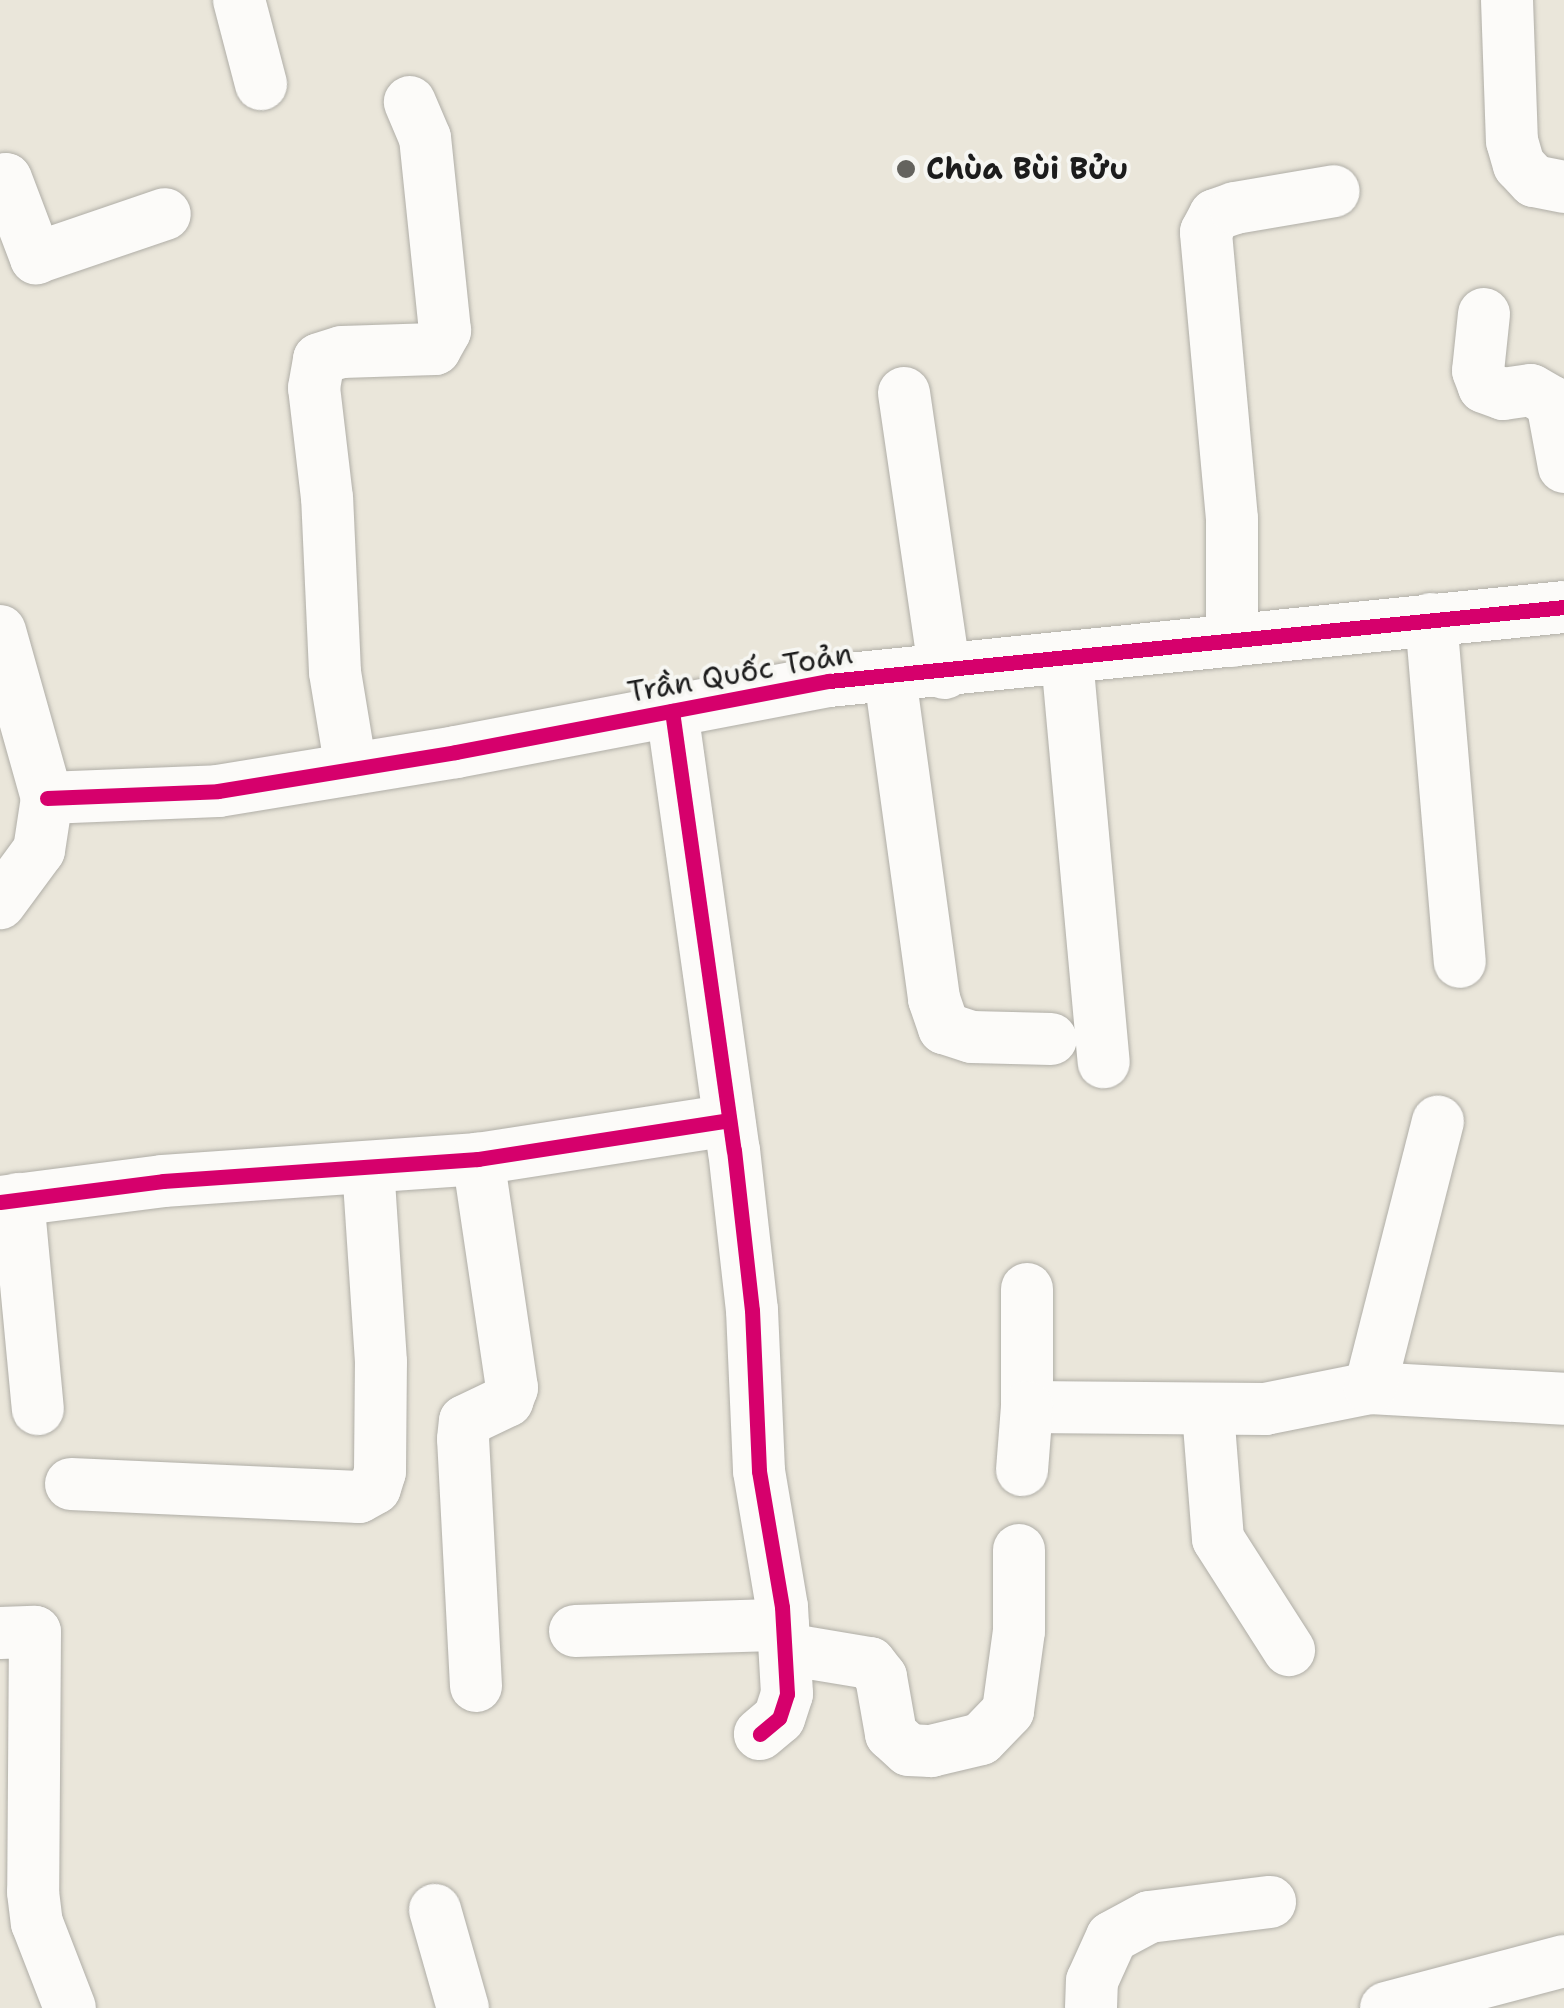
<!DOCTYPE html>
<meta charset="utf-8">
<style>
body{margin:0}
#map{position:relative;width:1564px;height:2008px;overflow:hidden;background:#eae6da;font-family:"Shantell Sans",sans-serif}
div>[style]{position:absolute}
.roads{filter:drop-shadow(0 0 2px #b0aea7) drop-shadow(0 0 2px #b0aea7)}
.minor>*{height:52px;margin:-26px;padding:0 26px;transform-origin:26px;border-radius:26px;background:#fcfbf9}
.cycleway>*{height:15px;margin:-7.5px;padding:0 7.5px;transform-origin:7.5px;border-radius:7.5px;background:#d6006c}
.dots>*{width:28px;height:28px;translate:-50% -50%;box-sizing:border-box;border:5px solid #f6f6f2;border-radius:50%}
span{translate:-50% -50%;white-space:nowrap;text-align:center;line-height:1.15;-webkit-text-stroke:8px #f6f6f2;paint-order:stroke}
.poi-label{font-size:30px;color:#1c1c1c;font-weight:700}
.left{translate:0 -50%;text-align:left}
.street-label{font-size:30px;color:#1c1c1c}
</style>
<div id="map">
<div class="roads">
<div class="minor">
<div style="left:239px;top:0;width:87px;rotate:75.3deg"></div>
<div style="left:1507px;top:0;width:141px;rotate:88deg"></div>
<div style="left:1512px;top:141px;width:25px;rotate:74deg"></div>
<div style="left:1519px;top:165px;width:22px;rotate:47deg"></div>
<div style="left:1534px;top:181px;width:31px;rotate:11deg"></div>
<div style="left:0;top:181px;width:6px;rotate:-18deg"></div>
<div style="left:6px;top:179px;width:85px;rotate:69.2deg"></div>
<div style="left:36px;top:258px;width:136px;rotate:-18.8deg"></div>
<div style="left:1484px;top:314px;width:57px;rotate:96deg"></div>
<div style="left:1478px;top:371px;width:17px;rotate:69deg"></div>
<div style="left:1484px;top:387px;width:20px;rotate:20deg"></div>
<div style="left:1503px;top:394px;width:28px;rotate:-8deg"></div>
<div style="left:1531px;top:390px;width:24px;rotate:30deg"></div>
<div style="left:1552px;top:402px;width:66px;rotate:79.5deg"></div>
<div style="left:904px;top:393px;width:283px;rotate:81.7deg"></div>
<div style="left:1431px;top:619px;width:344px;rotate:85.2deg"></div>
<div style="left:0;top:631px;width:173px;rotate:74.3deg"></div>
<div style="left:47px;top:798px;width:53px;rotate:98.7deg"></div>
<div style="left:39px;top:850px;width:66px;rotate:126.3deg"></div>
<div style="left:1232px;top:641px;width:122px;rotate:-90deg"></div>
<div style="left:1232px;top:519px;width:288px;rotate:-95.2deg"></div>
<div style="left:1206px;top:232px;width:19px;rotate:-62deg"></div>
<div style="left:1215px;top:215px;width:21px;rotate:-19deg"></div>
<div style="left:1235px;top:208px;width:100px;rotate:-9.7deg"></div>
<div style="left:1067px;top:659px;width:405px;rotate:84.8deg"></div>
<div style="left:890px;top:677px;width:325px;rotate:82.2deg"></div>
<div style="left:934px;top:999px;width:31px;rotate:71deg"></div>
<div style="left:944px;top:1028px;width:29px;rotate:18deg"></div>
<div style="left:972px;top:1037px;width:79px;rotate:1.5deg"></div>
<div style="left:672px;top:711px;width:443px;rotate:82deg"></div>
<div style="left:734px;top:1150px;width:161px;rotate:83.6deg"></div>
<div style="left:752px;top:1310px;width:161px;rotate:87.5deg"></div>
<div style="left:759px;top:1471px;width:138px;rotate:80.4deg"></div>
<div style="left:782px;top:1607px;width:87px;rotate:86.7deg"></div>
<div style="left:787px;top:1694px;width:25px;rotate:108deg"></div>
<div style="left:779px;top:1718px;width:25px;rotate:140deg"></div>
<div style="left:351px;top:769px;width:98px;rotate:-99.4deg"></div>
<div style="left:335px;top:672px;width:174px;rotate:-92.6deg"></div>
<div style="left:327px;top:498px;width:111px;rotate:-96.7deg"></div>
<div style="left:314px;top:388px;width:29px;rotate:-80deg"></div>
<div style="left:319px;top:359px;width:24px;rotate:-17deg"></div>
<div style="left:342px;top:352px;width:93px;rotate:-1.8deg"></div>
<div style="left:435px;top:349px;width:21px;rotate:-61deg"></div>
<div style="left:445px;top:331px;width:194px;rotate:-95.9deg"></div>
<div style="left:425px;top:138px;width:39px;rotate:-113deg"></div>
<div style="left:47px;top:798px;width:171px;rotate:-2.3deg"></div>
<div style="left:218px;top:791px;width:241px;rotate:-9.3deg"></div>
<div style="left:456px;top:752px;width:380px;rotate:-10.8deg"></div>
<div style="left:829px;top:681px;width:739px;rotate:-5.75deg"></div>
<div style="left:18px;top:1199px;width:211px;rotate:84.6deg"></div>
<div style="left:0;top:1202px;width:164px;rotate:-7.3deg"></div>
<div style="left:163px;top:1181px;width:316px;rotate:-4deg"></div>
<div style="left:478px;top:1159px;width:254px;rotate:-8.8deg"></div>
<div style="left:1027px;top:1289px;width:118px;rotate:90deg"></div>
<div style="left:1027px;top:1407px;width:238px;rotate:0.5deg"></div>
<div style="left:1265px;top:1409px;width:107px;rotate:-11.3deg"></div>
<div style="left:1370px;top:1388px;width:194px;rotate:3.2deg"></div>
<div style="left:1370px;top:1388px;width:275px;rotate:-75.7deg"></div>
<div style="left:1208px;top:1412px;width:127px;rotate:85.5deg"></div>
<div style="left:1218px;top:1539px;width:132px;rotate:57.4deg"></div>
<div style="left:1022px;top:1470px;width:63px;rotate:-85.5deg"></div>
<div style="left:71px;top:1484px;width:288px;rotate:2.6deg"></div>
<div style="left:359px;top:1497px;width:18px;rotate:-29deg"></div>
<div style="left:375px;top:1488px;width:17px;rotate:-73deg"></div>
<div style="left:380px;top:1472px;width:110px;rotate:-89.5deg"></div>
<div style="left:381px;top:1362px;width:195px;rotate:-93.8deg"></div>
<div style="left:575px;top:1631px;width:208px;rotate:-1.7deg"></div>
<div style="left:0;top:1633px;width:35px;rotate:-2deg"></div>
<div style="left:35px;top:1632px;width:260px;rotate:90.4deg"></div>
<div style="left:33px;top:1892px;width:31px;rotate:83deg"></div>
<div style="left:37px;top:1923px;width:91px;rotate:68.8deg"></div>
<div style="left:785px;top:1649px;width:86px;rotate:9.4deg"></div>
<div style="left:870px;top:1663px;width:18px;rotate:52deg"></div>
<div style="left:881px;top:1677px;width:58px;rotate:80deg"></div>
<div style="left:891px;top:1734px;width:24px;rotate:42deg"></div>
<div style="left:909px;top:1750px;width:22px;rotate:3deg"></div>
<div style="left:931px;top:1751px;width:51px;rotate:-13.5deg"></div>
<div style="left:981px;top:1739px;width:39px;rotate:-46deg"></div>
<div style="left:1008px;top:1711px;width:81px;rotate:-82.2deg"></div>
<div style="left:1019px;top:1631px;width:81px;rotate:-90deg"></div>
<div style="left:476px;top:1686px;width:247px;rotate:-93deg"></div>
<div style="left:463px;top:1439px;width:18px;rotate:-84deg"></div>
<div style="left:465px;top:1421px;width:47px;rotate:-25.5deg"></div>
<div style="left:507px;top:1401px;width:14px;rotate:-69deg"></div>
<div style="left:512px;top:1388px;width:232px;rotate:-98.4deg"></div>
<div style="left:435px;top:1910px;width:102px;rotate:74.1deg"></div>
<div style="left:1091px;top:2008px;width:27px;rotate:-88deg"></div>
<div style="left:1092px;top:1981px;width:48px;rotate:-65.6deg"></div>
<div style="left:1112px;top:1937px;width:42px;rotate:-28.4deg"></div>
<div style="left:1149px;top:1917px;width:122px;rotate:-7.1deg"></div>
<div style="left:1386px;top:2008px;width:184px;rotate:-14.8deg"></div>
</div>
</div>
<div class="cycleway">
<div style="left:672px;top:711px;width:443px;rotate:82deg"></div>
<div style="left:734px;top:1150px;width:161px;rotate:83.6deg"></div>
<div style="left:752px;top:1310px;width:161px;rotate:87.5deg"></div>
<div style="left:759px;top:1471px;width:138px;rotate:80.4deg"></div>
<div style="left:782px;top:1607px;width:87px;rotate:86.7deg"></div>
<div style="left:787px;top:1694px;width:25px;rotate:108deg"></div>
<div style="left:779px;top:1718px;width:25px;rotate:140deg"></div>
<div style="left:47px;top:798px;width:171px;rotate:-2.3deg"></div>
<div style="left:218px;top:791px;width:241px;rotate:-9.3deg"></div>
<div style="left:456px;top:752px;width:380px;rotate:-10.8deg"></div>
<div style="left:829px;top:681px;width:739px;rotate:-5.75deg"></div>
<div style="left:0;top:1202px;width:164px;rotate:-7.3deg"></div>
<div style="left:163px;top:1181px;width:316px;rotate:-4deg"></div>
<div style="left:478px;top:1159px;width:254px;rotate:-8.8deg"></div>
</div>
<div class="dots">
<div style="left:906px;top:169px;background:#64635e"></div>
</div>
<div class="poi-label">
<span class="left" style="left:926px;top:169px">Chùa Bùi Bửu</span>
</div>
<div class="street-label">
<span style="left:740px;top:673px;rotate:-10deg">Trần Quốc Toản</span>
</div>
</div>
